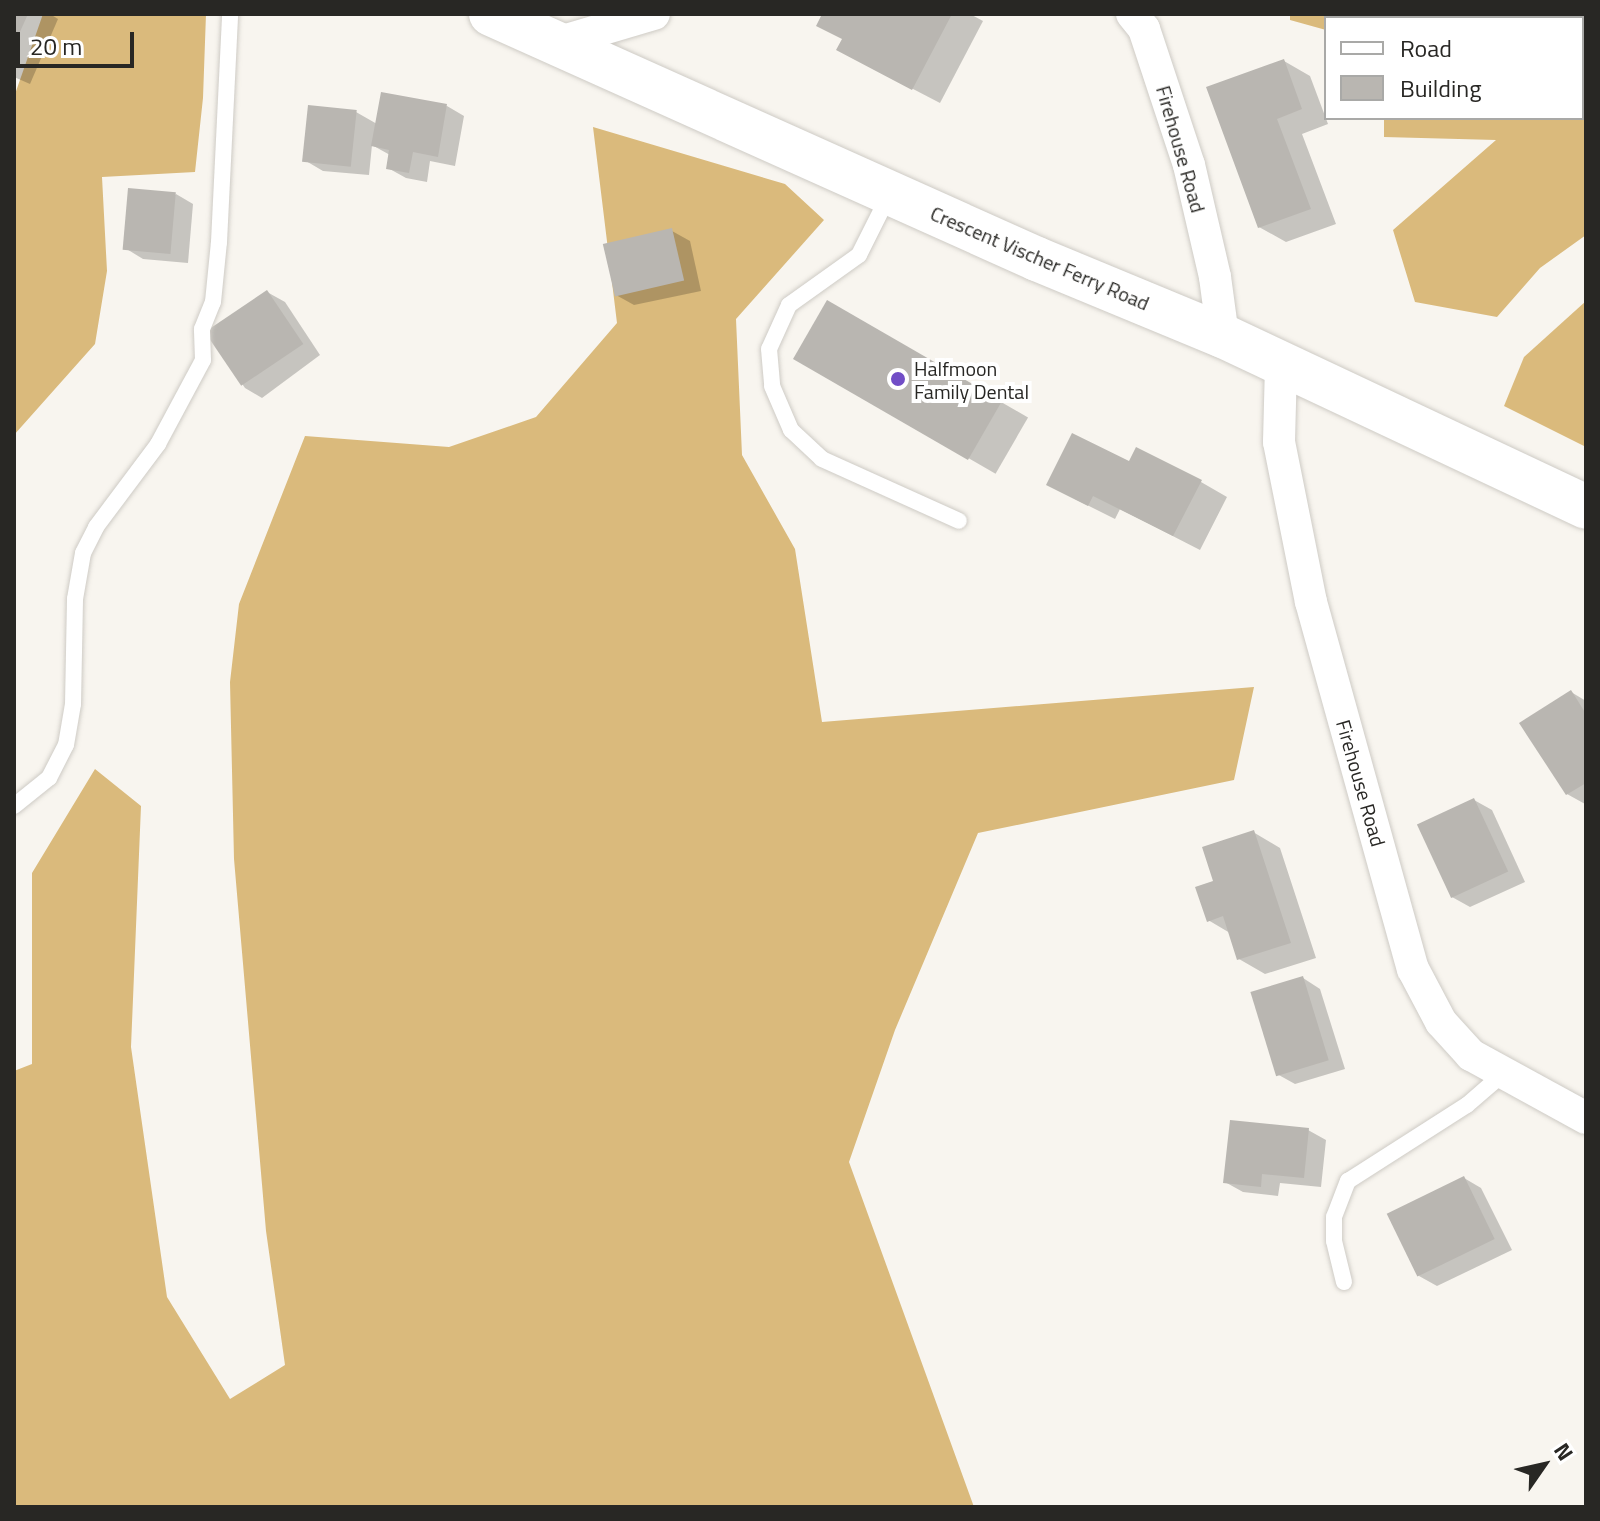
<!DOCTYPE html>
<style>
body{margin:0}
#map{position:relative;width:1600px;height:1521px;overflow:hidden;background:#f8f5ef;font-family:"Titillium Web",sans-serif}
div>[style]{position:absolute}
.forest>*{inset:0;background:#daba7c}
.shadow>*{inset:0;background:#0003;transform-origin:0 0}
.building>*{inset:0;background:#b9b6b1;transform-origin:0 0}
.roads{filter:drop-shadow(0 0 2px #cecbc5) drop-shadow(0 0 2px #cecbc5)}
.lane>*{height:16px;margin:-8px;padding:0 8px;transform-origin:8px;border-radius:8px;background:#fff}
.street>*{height:32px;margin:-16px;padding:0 16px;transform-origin:16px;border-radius:16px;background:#fff}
.secondary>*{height:44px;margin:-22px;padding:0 22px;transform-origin:22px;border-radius:22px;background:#fff}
.dots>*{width:22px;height:22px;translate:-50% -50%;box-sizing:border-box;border:4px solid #fff;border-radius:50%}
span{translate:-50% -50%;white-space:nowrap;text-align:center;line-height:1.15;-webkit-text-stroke:8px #fff;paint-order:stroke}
.street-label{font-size:20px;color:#282724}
.poi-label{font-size:20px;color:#282724}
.left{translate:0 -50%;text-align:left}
.frame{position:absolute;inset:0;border:16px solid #282724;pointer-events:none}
.legend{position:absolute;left:1324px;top:16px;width:260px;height:104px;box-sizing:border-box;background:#fff;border:2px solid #a9a9a7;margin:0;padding:10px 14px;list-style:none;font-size:24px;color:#282724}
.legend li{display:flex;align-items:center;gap:16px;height:40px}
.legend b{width:40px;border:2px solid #a9a9a7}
.north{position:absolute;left:1504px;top:1425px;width:80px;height:80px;-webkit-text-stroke:6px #fff;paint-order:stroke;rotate:56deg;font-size:22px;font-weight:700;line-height:32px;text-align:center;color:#282724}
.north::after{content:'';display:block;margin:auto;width:28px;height:36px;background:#282724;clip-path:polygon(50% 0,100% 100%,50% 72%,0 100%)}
.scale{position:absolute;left:16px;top:32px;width:118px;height:36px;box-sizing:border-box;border:4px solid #282724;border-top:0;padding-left:10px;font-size:24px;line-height:28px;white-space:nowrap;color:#282724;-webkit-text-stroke:6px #fff;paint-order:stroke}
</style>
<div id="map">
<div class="forest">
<div style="clip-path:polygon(43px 14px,206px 14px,203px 98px,195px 172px,102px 177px,107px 271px,95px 344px,14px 435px,14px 97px)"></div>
<div style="clip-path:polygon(1290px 14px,1586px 14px,1586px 235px,1540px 268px,1497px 317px,1415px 302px,1393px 230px,1496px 140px,1384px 137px,1384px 118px,1582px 118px,1582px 18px,1326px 18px,1326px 30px,1290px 20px)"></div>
<div style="clip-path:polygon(593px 127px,785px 184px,824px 220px,736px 319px,742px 455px,795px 549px,822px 722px,1254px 687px,1234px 780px,978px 833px,895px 1030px,849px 1162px,974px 1507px,14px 1507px,14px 1071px,32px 1064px,32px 873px,95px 769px,141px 806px,131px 1047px,167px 1297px,230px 1399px,285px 1365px,266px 1231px,234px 859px,230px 682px,239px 604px,305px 436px,449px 447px,536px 417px,617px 323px)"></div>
<div style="clip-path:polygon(1586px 301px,1586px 447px,1504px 406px,1524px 357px)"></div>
</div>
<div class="shadow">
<div style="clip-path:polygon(14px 14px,50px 14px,58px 19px,30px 84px,14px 77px)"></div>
<div style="clip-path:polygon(824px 14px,970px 14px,983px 21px,940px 103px,865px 64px)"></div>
<div style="clip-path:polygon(1284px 61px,1310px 76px,1328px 124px,1302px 134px,1336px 224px,1286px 242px,1259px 227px)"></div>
<div style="clip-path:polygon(447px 106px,464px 116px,455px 166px,430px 161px,427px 182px,406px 178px,388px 168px,390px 155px,372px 145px,369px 175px,323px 171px,306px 161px,356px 112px,377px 124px)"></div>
<div style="clip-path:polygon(176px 194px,193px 204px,188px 263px,143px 259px,125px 248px)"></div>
<div style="clip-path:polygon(672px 231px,690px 241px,701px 291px,634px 305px,616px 295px)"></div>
<div style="clip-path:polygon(267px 292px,285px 302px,320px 355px,262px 398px,245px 388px,207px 332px)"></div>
<div style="left:828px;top:302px;width:231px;height:65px;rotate:30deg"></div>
<div style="clip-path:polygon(1130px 464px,1201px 482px,1227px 497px,1200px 550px,1120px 509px,1115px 519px,1075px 499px)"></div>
<div style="clip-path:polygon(1571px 692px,1586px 701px,1585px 804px,1567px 794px)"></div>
<div style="clip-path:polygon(1474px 800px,1492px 810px,1525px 882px,1470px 907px,1452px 897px)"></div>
<div style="clip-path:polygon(1253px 832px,1280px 848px,1316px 958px,1265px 974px,1239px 959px,1230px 933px,1208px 920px,1216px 883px)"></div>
<div style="clip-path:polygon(1303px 978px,1320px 989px,1345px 1069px,1295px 1084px,1277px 1074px)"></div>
<div style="clip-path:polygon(1308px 1130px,1326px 1140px,1321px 1187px,1280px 1183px,1278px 1196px,1243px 1192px,1225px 1182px)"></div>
<div style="clip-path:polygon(1464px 1178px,1481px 1188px,1512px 1250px,1437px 1286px,1419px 1276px)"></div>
</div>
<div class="building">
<div style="clip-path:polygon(14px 14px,28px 14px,14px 45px)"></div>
<div style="clip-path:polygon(822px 14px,952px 14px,912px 90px,836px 50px,842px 39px,816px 26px)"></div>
<div style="clip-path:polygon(1284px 59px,1302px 109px,1277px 119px,1311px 209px,1258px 228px,1206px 87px)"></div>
<div style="clip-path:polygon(381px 92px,447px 104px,438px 157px,413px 152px,409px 173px,386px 169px,389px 150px,371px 146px)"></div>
<div style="left:308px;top:105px;width:49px;height:57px;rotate:6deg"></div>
<div style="left:128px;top:188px;width:48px;height:62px;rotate:5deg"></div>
<div style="left:672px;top:228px;width:54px;height:71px;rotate:77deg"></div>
<div style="left:267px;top:290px;width:65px;height:75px;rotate:56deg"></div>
<div style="left:827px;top:300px;width:202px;height:68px;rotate:30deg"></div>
<div style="clip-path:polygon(1072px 433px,1129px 461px,1136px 447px,1202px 480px,1173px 536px,1093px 496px,1088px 506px,1046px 485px)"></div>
<div style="clip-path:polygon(1571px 690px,1586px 714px,1586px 783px,1566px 795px,1519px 723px)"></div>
<div style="left:1474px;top:798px;width:81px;height:63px;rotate:65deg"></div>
<div style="clip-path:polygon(1254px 830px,1291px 943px,1237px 960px,1223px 916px,1207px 922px,1195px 887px,1213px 881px,1202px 847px)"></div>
<div style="left:1303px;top:976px;width:88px;height:55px;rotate:73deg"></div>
<div style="clip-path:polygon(1230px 1120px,1309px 1128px,1304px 1178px,1262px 1174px,1261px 1187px,1223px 1183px)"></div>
<div style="left:1464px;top:1176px;width:70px;height:86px;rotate:64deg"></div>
</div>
<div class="roads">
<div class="lane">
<div style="left:889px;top:195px;width:67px;rotate:116.6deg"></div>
<div style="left:859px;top:255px;width:86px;rotate:144.5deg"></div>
<div style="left:789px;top:305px;width:48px;rotate:114.4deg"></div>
<div style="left:769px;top:349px;width:37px;rotate:85deg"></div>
<div style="left:772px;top:386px;width:48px;rotate:66.6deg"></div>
<div style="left:791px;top:430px;width:42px;rotate:43.1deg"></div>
<div style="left:822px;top:459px;width:150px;rotate:24.3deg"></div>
<div style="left:14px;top:806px;width:45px;rotate:-38.7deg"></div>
<div style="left:49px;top:778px;width:37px;rotate:-63deg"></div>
<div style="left:66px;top:745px;width:42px;rotate:-80.3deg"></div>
<div style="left:73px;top:704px;width:105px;rotate:-88.9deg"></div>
<div style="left:75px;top:599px;width:47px;rotate:-80.1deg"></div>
<div style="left:83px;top:553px;width:29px;rotate:-63deg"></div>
<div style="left:96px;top:527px;width:104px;rotate:-53.2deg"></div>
<div style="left:158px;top:444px;width:95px;rotate:-61.8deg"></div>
<div style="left:203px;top:360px;width:31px;rotate:-92deg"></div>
<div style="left:202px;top:329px;width:29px;rotate:-68deg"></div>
<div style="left:213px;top:302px;width:60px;rotate:-84.3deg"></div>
<div style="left:219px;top:242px;width:228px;rotate:-87.2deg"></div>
<div style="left:1344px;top:1282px;width:42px;rotate:-103.7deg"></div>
<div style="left:1334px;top:1241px;width:24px;rotate:-90deg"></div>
<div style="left:1334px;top:1217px;width:39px;rotate:-69deg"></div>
<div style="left:1348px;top:1181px;width:141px;rotate:-32.6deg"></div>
<div style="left:1467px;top:1105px;width:49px;rotate:-40.9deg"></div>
</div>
<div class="street">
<div style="left:1132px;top:14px;width:19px;rotate:51deg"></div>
<div style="left:1144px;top:29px;width:143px;rotate:71.7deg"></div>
<div style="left:1189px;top:165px;width:115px;rotate:76.9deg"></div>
<div style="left:1215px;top:277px;width:60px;rotate:82.3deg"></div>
<div style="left:556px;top:43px;width:102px;rotate:-16.5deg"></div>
<div style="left:1281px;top:365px;width:77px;rotate:91.5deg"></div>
<div style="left:1279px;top:442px;width:163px;rotate:78.7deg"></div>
<div style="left:1311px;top:602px;width:381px;rotate:74.5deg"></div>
<div style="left:1413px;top:969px;width:60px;rotate:62.2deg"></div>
<div style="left:1441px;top:1022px;width:45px;rotate:47.7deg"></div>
<div style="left:1471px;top:1055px;width:131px;rotate:28.7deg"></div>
</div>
<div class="secondary">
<div style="left:491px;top:14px;width:598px;rotate:24.17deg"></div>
<div style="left:1037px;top:259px;width:201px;rotate:22.5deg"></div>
<div style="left:1223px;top:336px;width:401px;rotate:25.2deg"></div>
</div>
</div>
<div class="dots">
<div style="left:898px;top:379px;background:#714dc6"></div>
</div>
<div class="street-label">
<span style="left:1181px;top:149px;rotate:74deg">Firehouse Road</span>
<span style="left:1040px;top:258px;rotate:23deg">Crescent Vischer Ferry Road</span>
<span style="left:1361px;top:783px;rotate:74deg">Firehouse Road</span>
</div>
<div class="poi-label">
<span class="left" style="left:914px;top:380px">Halfmoon<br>Family Dental</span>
</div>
<div class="frame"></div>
<ul class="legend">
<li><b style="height:10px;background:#fff"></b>Road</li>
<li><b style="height:22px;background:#b9b6b1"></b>Building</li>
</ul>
<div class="north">N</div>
<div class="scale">20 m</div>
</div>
